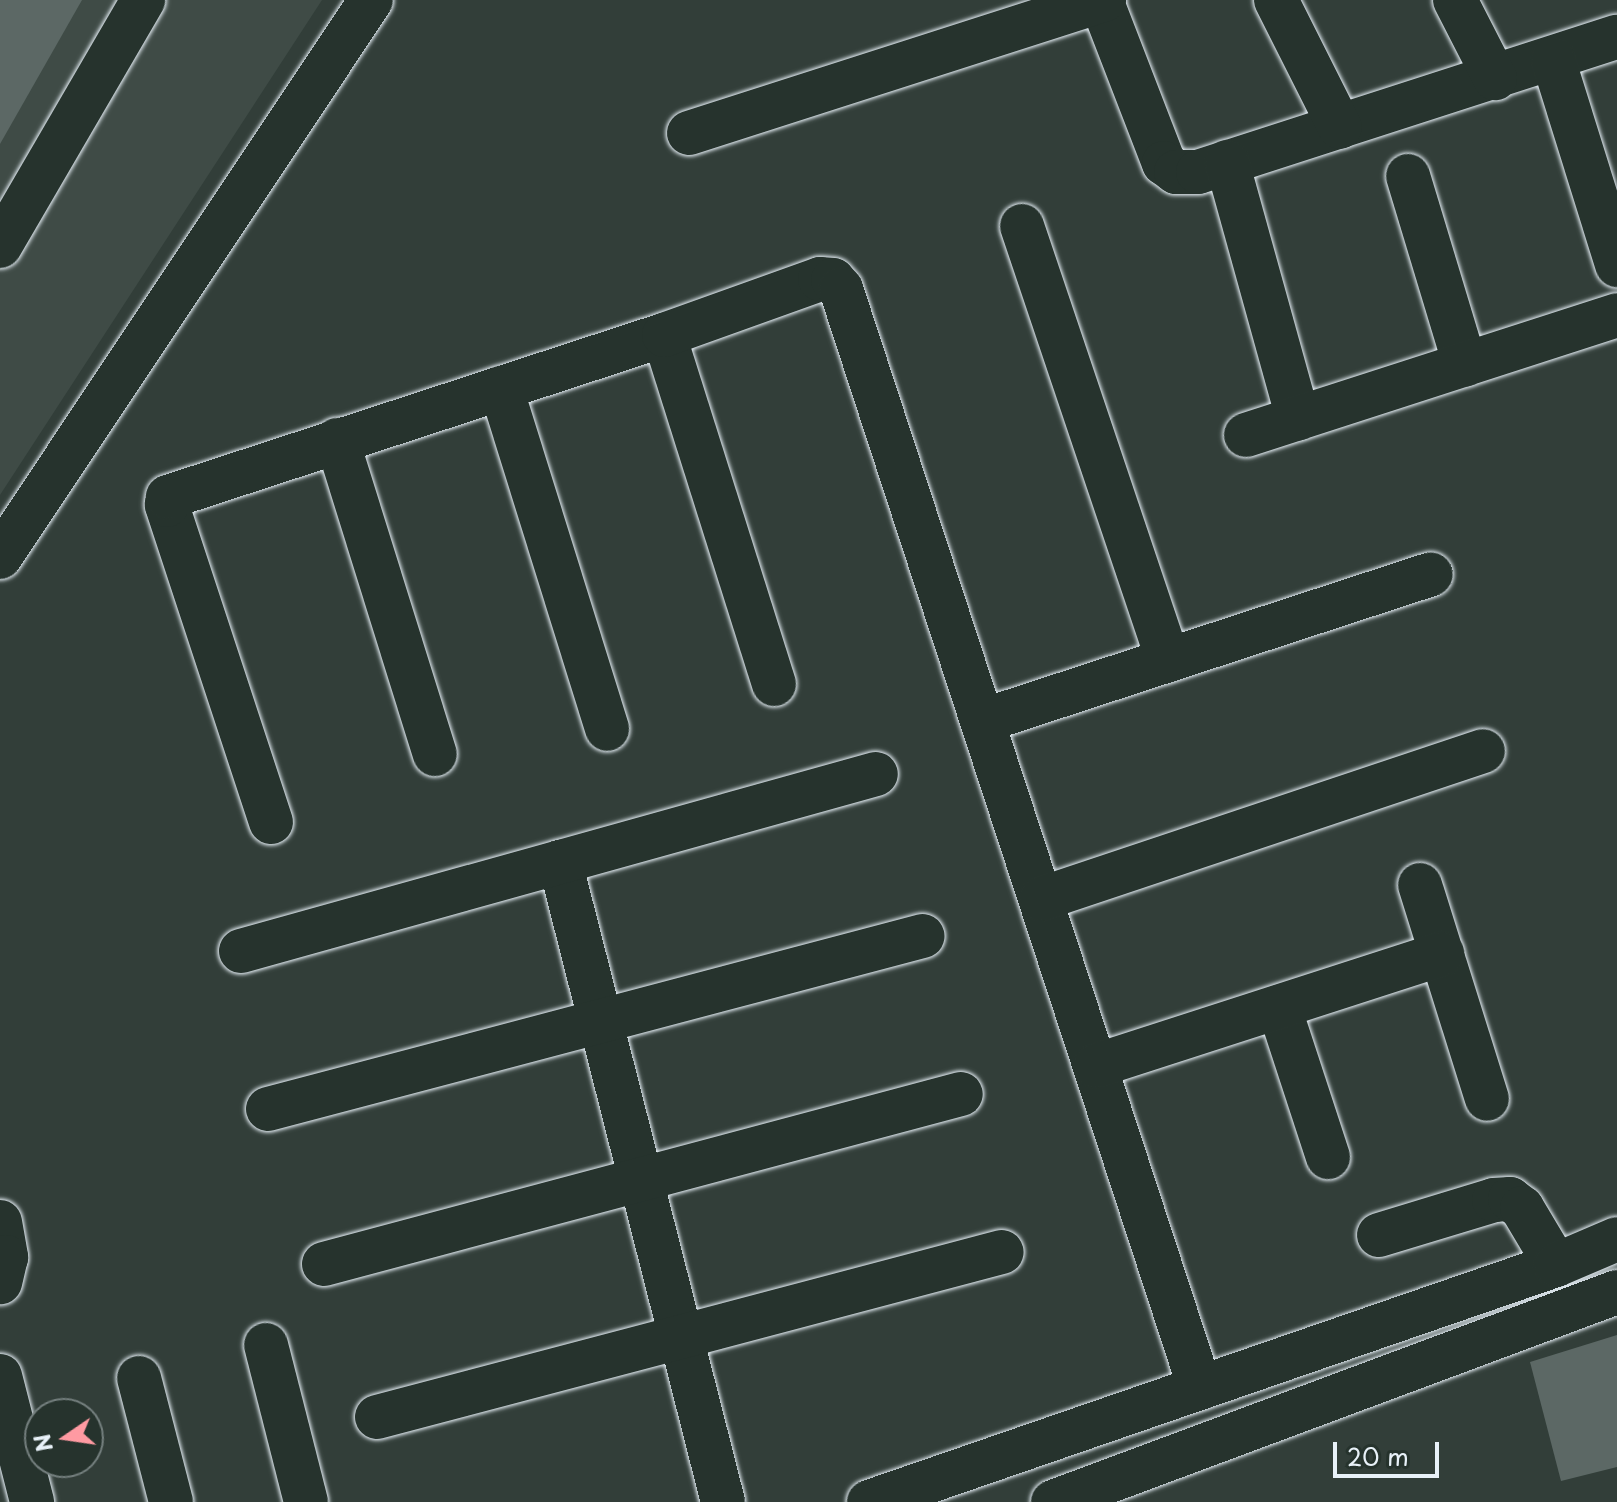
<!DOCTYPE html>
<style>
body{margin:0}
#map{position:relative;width:1617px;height:1502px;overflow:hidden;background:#323e39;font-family:"Playpen Sans",sans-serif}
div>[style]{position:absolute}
.built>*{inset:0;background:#3f4b46}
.building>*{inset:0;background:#5c6865}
.roads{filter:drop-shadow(0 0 2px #e8f1f8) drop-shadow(0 0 2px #e8f1f8)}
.minor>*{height:44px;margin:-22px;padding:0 22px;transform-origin:22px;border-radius:22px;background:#26332d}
span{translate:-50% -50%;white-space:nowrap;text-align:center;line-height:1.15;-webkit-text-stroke:8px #26332d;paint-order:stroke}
.north{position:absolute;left:24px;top:1398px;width:80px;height:80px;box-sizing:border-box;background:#26332d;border:2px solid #747f7e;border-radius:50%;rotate:257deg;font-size:22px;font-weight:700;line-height:32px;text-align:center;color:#e8f1f8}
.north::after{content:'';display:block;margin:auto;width:28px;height:36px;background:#ff9aa2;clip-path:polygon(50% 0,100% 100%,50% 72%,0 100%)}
.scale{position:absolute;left:1333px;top:1442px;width:106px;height:36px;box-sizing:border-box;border:4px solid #e8f1f8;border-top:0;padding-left:10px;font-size:24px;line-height:28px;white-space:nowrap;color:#e8f1f8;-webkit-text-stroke:6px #26332d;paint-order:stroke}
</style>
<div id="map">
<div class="built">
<div style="clip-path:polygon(0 0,322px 0,0 495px)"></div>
</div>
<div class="building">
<div style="clip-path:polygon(0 0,82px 0,0 144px)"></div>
<div style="clip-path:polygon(1617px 1335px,1617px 1467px,1561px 1481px,1530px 1362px)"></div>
</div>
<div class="roads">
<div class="minor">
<div style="left:1101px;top:0;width:175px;rotate:68.9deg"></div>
<div style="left:1164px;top:163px;width:15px;rotate:37deg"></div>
<div style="left:1176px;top:172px;width:22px"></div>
<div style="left:1198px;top:172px;width:440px;rotate:-17.9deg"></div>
<div style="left:1276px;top:0;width:142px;rotate:63.3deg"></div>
<div style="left:1455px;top:0;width:88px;rotate:62.9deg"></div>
<div style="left:1553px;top:59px;width:216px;rotate:72.7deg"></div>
<div style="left:689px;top:133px;width:436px;rotate:-17.8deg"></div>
<div style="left:1227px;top:162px;width:266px;rotate:74.5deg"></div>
<div style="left:1408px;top:176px;width:197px;rotate:73.2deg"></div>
<div style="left:1022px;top:226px;width:458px;rotate:71.4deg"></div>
<div style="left:0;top:246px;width:285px;rotate:-59.8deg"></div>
<div style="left:664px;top:335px;width:366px;rotate:72.5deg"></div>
<div style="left:501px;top:388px;width:357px;rotate:72.7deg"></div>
<div style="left:1246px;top:435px;width:390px;rotate:-17.9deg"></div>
<div style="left:337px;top:440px;width:329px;rotate:72.7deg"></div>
<div style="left:0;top:557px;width:669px;rotate:-56.33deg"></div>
<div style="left:982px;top:721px;width:472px;rotate:-18.1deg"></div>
<div style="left:271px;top:822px;width:334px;rotate:-108.2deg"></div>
<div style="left:167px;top:505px;width:8px;rotate:-83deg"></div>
<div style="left:168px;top:497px;width:522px;rotate:-18.09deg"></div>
<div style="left:664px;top:335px;width:166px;rotate:-19.7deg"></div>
<div style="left:820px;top:279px;width:13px;rotate:4deg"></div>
<div style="left:833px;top:280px;width:12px;rotate:48deg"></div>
<div style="left:841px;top:289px;width:1156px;rotate:71.91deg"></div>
<div style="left:560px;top:862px;width:660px;rotate:75.71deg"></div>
<div style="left:1420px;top:885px;width:224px;rotate:72.6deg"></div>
<div style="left:1041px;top:899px;width:466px;rotate:-18.5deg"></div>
<div style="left:241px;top:951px;width:659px;rotate:-15.58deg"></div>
<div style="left:1279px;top:1007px;width:158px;rotate:71.9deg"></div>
<div style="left:1095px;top:1066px;width:365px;rotate:-17.9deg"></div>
<div style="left:268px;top:1109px;width:677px;rotate:-14.8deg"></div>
<div style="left:0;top:1222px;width:36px;rotate:80deg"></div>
<div style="left:6px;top:1257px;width:26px;rotate:103deg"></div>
<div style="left:1379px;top:1235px;width:120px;rotate:-16.9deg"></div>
<div style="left:1494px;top:1200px;width:16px;rotate:-4deg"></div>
<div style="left:1510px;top:1199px;width:15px;rotate:37deg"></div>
<div style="left:1522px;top:1208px;width:66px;rotate:59.2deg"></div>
<div style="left:324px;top:1264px;width:659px;rotate:-14.94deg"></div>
<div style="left:266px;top:1345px;width:162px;rotate:75.7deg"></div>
<div style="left:0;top:1376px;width:130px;rotate:75.7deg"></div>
<div style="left:139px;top:1378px;width:128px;rotate:75.5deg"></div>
<div style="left:377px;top:1417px;width:646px;rotate:-14.79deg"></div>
<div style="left:869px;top:1502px;width:727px;rotate:-19.03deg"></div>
<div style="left:1556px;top:1265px;width:66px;rotate:-23.1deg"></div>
<div style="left:1053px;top:1502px;width:602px;rotate:-20.42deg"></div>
</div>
</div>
<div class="north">N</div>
<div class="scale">20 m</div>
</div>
